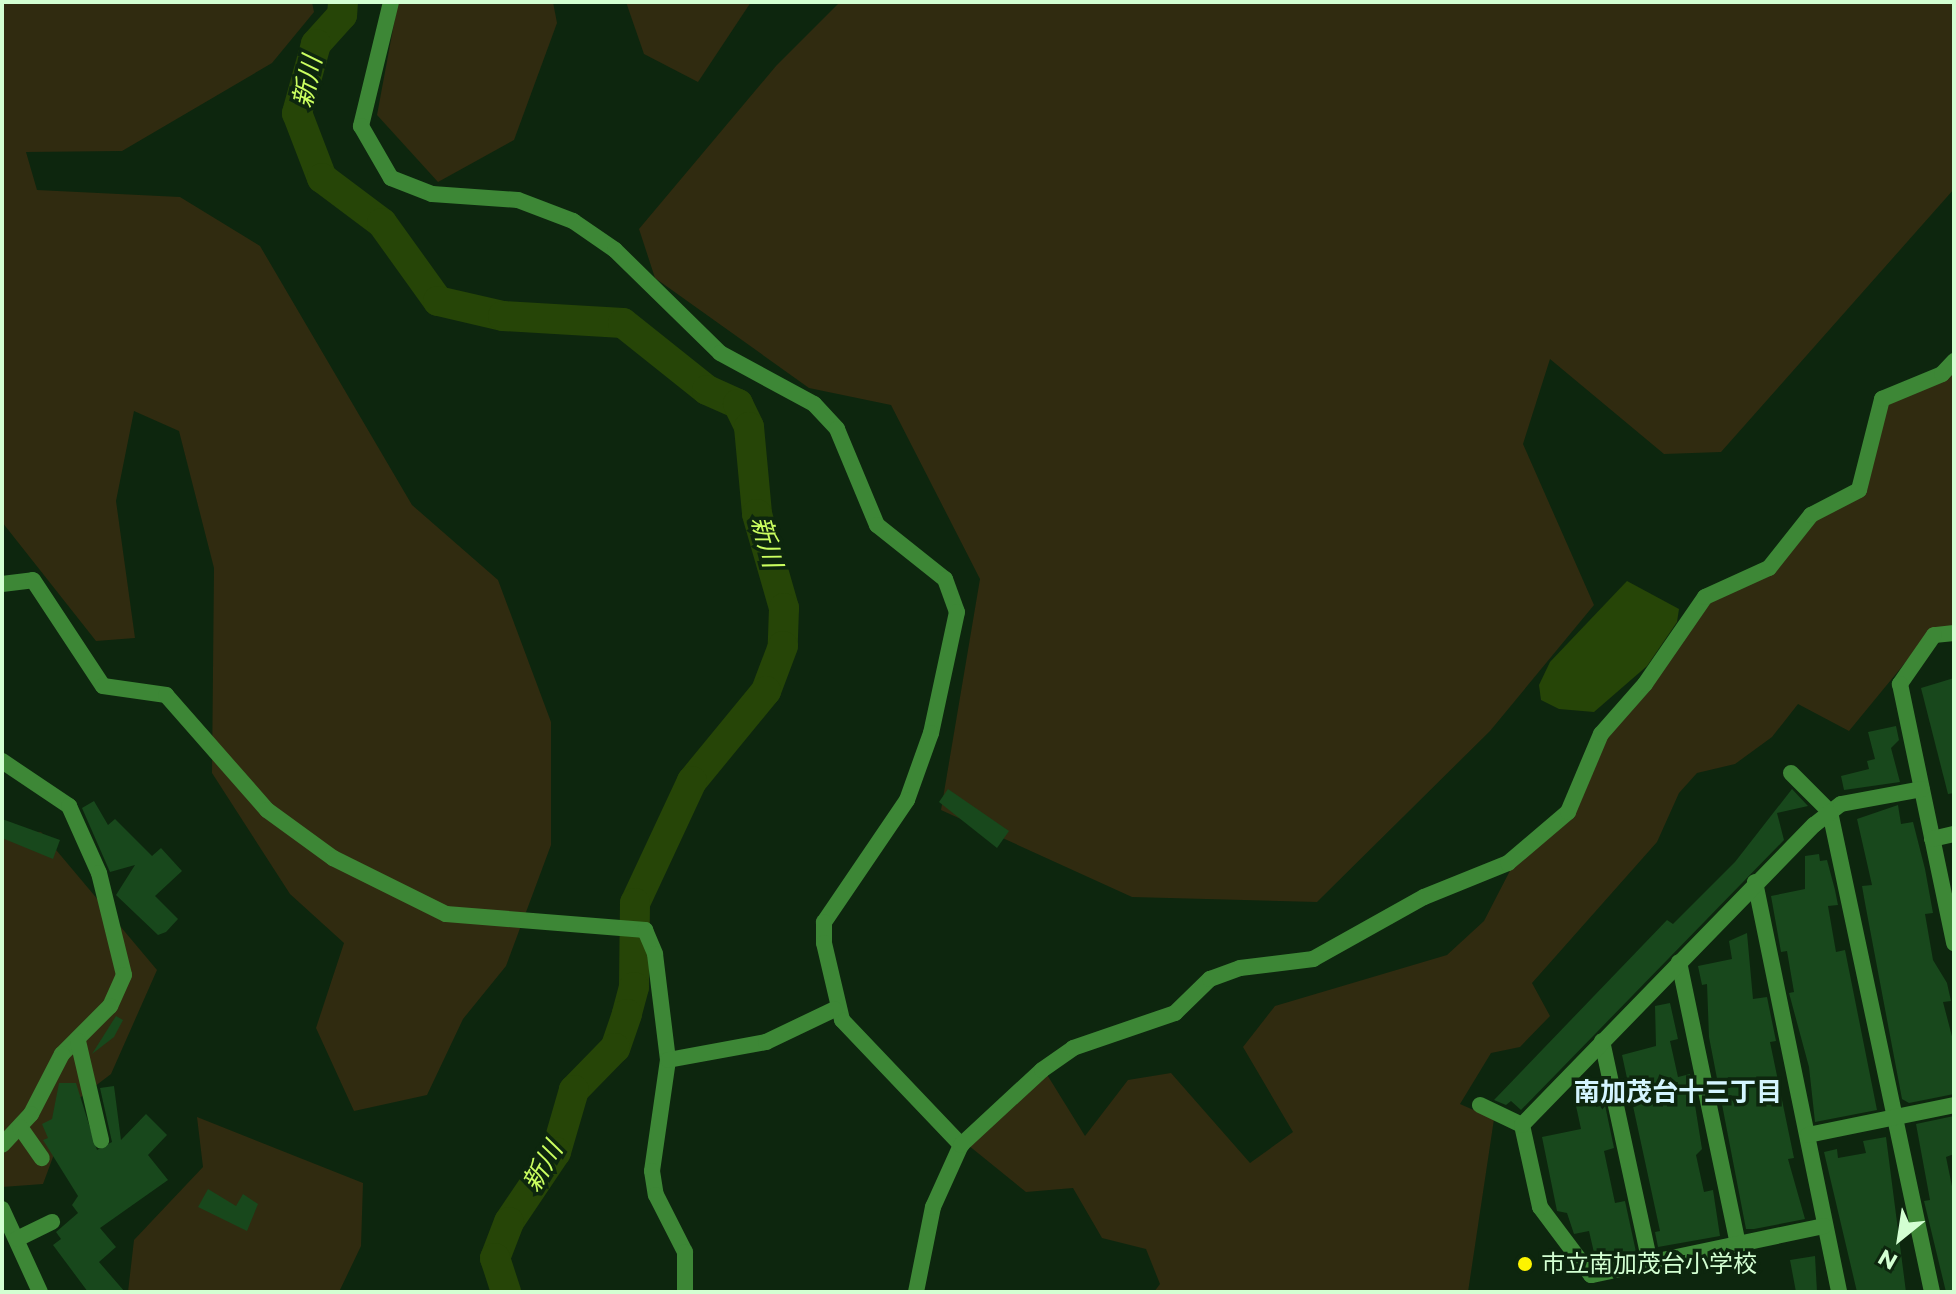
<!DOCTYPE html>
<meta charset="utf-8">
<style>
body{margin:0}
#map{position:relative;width:1956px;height:1294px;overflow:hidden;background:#0d260e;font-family:Montserrat,"Noto Sans JP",sans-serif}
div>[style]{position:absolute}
.green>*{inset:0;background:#302b10}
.water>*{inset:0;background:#264507}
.river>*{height:30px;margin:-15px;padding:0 15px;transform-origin:15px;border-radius:15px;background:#264507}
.building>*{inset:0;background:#18481c}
.street>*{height:16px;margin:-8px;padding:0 8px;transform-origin:8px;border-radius:8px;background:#3d8736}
.dots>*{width:22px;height:22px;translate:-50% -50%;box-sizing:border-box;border:4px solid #0d260e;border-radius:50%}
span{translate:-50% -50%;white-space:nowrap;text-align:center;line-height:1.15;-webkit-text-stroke:7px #0d260e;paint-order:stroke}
.poi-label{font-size:24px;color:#d3ffd2}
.left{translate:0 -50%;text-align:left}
.water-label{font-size:26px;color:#cbff60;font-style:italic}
.neighbourhood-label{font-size:26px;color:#d4f5ff;font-weight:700}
.frame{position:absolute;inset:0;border:4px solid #d3ffd2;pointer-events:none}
.north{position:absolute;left:1860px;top:1198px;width:80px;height:80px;-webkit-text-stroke:6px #0d260e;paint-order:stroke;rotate:210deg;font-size:22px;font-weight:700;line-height:32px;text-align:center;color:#d3ffd2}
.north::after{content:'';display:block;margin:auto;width:28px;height:36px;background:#d3ffd2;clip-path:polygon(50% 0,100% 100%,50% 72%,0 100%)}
</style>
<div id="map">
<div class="green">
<div style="clip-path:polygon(2px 2px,312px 2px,314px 12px,272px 63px,122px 151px,26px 152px,37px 190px,180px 197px,260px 246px,412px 505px,498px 580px,551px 722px,551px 845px,506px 966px,463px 1019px,427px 1095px,354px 1111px,316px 1028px,344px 943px,290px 894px,212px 773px,214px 568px,179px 431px,134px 411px,116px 501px,135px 638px,96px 641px,2px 522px)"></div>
<div style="clip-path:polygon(398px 2px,553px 2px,557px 23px,514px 140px,438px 182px,377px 115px)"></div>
<div style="clip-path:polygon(626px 2px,751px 2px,698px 82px,644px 54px)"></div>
<div style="clip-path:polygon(840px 2px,1954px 2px,1954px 189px,1721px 452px,1664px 454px,1550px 359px,1523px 444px,1594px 605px,1490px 731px,1317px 902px,1132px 897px,941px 810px,980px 579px,891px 405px,809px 388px,655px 278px,639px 229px,776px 66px)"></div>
<div style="clip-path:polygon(1954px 364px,1954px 625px,1932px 630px,1849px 731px,1798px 704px,1772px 737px,1735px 764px,1697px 773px,1679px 793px,1657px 842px,1532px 983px,1550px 1016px,1520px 1047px,1491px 1053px,1460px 1104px,1494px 1119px,1468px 1292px,1154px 1292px,1160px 1284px,1146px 1249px,1102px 1238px,1073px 1188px,1026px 1192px,968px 1145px,1046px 1073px,1085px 1136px,1128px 1080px,1171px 1073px,1250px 1163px,1293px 1132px,1243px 1047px,1275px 1006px,1447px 955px,1484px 921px,1515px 861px,1550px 833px,1601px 739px,1709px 597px,1772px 569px,1800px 529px,1855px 497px,1885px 400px)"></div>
<div style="clip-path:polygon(41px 832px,157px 970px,111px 1074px,73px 1103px,43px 1184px,2px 1187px,2px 835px)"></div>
<div style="clip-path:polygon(197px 1117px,363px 1183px,361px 1246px,339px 1292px,128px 1292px,134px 1240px,203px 1167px)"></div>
</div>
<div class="water">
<div style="clip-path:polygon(1627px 581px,1679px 609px,1677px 622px,1647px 666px,1594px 712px,1559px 709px,1541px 700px,1539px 685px,1550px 662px)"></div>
</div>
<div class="river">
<div style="left:343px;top:2px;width:13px;rotate:94deg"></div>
<div style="left:342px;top:15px;width:39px;rotate:132deg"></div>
<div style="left:316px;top:44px;width:72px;rotate:105.4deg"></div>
<div style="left:297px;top:113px;width:70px;rotate:69deg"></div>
<div style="left:322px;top:178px;width:75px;rotate:36.9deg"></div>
<div style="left:382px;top:223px;width:96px;rotate:54.3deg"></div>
<div style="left:438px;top:301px;width:67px;rotate:13deg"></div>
<div style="left:503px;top:316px;width:120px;rotate:3.3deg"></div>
<div style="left:623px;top:323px;width:107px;rotate:38.6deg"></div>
<div style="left:707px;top:390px;width:34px;rotate:24deg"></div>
<div style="left:738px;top:404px;width:25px;rotate:64deg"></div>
<div style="left:749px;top:427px;width:87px;rotate:84.7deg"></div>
<div style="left:757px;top:514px;width:98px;rotate:74deg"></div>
<div style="left:784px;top:608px;width:38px;rotate:92deg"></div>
<div style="left:783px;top:646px;width:48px;rotate:110.7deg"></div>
<div style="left:766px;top:691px;width:117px;rotate:129.4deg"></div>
<div style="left:692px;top:781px;width:135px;rotate:115deg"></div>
<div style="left:635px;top:903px;width:84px;rotate:90.7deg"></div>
<div style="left:634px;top:987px;width:28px;rotate:105deg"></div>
<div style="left:627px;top:1014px;width:36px;rotate:109deg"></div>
<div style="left:615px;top:1048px;width:59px;rotate:134.3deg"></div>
<div style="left:574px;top:1090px;width:65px;rotate:106.2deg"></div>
<div style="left:556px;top:1152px;width:84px;rotate:123.9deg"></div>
<div style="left:509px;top:1222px;width:39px;rotate:111deg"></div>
<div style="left:495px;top:1258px;width:36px;rotate:72deg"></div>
</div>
<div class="building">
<div style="clip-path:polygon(1954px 678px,1954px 793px,1948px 794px,1921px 688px)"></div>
<div style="clip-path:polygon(1896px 726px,1899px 740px,1891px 748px,1900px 782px,1844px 790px,1841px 776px,1869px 769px,1867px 761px,1875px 759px,1868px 732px)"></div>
<div style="clip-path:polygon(948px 789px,1009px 831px,997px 848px,939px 802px)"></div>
<div style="clip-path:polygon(1792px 789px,1808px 806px,1777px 813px,1784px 840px,1521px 1110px,1511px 1101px,1506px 1105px,1494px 1100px,1667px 920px,1673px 924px,1735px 862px)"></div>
<div style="clip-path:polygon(94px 801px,108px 825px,115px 819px,152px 856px,161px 848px,182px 871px,155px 896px,178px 919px,166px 932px,158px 935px,116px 895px,135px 865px,110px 872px,82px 808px)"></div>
<div style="clip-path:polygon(1898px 805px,1901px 824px,1913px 822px,1925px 869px,1933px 913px,1925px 914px,1933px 960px,1947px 983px,1951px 1001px,1943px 1002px,1954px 1044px,1954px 1094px,1909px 1103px,1902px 1099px,1865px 903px,1862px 886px,1872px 885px,1857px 819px)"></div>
<div style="clip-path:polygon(2px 819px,60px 840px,53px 859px,2px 838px)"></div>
<div style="clip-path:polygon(1819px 854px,1820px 861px,1827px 860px,1835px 890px,1838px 905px,1828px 906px,1836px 952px,1845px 950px,1877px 1110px,1815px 1122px,1809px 1067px,1789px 993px,1794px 992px,1787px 951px,1781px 952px,1771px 896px,1805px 889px,1805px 856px)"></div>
<div style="clip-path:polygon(1747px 933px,1753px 999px,1767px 997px,1776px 1041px,1770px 1042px,1794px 1158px,1788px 1159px,1805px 1219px,1754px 1229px,1746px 1229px,1709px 1037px,1707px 984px,1702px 985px,1698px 966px,1732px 959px,1729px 941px)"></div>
<div style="clip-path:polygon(1670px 1003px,1678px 1039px,1670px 1041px,1678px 1077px,1690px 1074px,1702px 1149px,1696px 1155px,1704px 1192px,1713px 1190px,1720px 1236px,1658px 1247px,1655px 1232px,1660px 1231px,1622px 1055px,1656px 1046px,1655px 1006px)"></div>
<div style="clip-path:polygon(116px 1016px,123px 1020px,114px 1037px,92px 1054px)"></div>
<div style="clip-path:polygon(59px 1083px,76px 1083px,97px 1150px,112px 1142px,100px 1088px,114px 1086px,121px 1140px,146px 1114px,167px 1135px,148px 1155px,168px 1180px,100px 1228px,116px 1247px,99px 1262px,125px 1292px,88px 1292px,53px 1245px,61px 1239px,56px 1232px,78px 1213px,72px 1205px,78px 1196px,43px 1140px,48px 1138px,42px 1124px,52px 1119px)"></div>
<div style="clip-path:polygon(1591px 1088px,1596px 1107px,1605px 1105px,1614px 1148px,1604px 1151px,1615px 1203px,1625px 1201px,1636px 1252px,1604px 1261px,1595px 1257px,1589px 1231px,1574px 1234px,1567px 1213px,1557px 1211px,1542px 1137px,1581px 1129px,1573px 1092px)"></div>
<div style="clip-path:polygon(1954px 1116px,1954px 1154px,1946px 1157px,1954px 1196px,1954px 1292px,1946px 1292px,1924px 1201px,1930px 1200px,1916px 1124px)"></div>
<div style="clip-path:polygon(1886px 1137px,1906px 1292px,1857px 1292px,1824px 1152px,1837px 1149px,1838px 1158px,1866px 1153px,1863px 1141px)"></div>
<div style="clip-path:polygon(208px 1189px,236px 1206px,243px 1194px,258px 1204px,247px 1231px,198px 1207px)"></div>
<div style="clip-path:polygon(1815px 1256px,1817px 1292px,1796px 1292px,1790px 1260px)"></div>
</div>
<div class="street">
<div style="left:391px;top:2px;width:128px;rotate:103.6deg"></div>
<div style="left:361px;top:126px;width:60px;rotate:60deg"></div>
<div style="left:391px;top:178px;width:44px;rotate:21.3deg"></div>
<div style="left:432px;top:194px;width:86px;rotate:4deg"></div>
<div style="left:518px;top:200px;width:59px;rotate:20.9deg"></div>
<div style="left:573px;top:221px;width:51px;rotate:34.6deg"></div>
<div style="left:615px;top:250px;width:147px;rotate:44.4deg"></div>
<div style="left:720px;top:353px;width:107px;rotate:28.5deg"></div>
<div style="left:814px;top:404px;width:34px;rotate:47deg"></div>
<div style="left:837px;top:429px;width:104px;rotate:67.4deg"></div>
<div style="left:877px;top:525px;width:87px;rotate:38.5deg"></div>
<div style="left:945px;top:579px;width:35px;rotate:70deg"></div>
<div style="left:957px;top:612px;width:124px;rotate:102.1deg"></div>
<div style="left:931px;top:733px;width:71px;rotate:109.7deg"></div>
<div style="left:907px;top:800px;width:148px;rotate:124.2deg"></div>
<div style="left:824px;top:922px;width:21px;rotate:90deg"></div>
<div style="left:824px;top:943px;width:79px;rotate:76.8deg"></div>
<div style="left:842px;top:1020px;width:173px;rotate:46.4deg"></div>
<div style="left:2px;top:584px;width:31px;rotate:-7deg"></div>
<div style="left:33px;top:580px;width:127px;rotate:56.6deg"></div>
<div style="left:103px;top:686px;width:64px;rotate:8.1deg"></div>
<div style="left:166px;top:695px;width:153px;rotate:48.7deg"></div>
<div style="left:267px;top:810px;width:82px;rotate:36deg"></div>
<div style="left:333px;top:858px;width:126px;rotate:26.4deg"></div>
<div style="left:446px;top:914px;width:200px;rotate:4.6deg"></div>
<div style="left:645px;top:930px;width:26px;rotate:67deg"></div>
<div style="left:655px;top:954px;width:107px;rotate:83deg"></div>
<div style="left:668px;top:1060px;width:112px;rotate:98.2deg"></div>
<div style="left:652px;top:1171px;width:24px;rotate:81deg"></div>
<div style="left:656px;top:1195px;width:64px;rotate:63deg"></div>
<div style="left:685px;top:1252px;width:40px;rotate:90deg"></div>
<div style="left:1954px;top:633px;width:20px;rotate:174deg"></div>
<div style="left:1934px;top:635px;width:60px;rotate:124.8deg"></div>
<div style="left:1900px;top:684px;width:265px;rotate:78.2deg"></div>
<div style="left:2px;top:761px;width:81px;rotate:33.9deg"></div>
<div style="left:69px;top:806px;width:73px;rotate:65.9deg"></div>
<div style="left:99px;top:873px;width:105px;rotate:76.2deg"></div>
<div style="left:124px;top:975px;width:34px;rotate:114deg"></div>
<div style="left:110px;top:1006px;width:68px;rotate:135deg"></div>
<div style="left:62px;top:1054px;width:68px;rotate:117.3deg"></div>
<div style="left:31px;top:1114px;width:42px;rotate:133.1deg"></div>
<div style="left:1791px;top:773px;width:55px;rotate:45deg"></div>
<div style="left:1830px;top:812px;width:491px;rotate:78deg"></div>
<div style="left:1932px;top:839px;width:23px;rotate:-13deg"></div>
<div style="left:1755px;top:882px;width:419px;rotate:78.4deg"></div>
<div style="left:1679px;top:962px;width:289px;rotate:78.2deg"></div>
<div style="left:78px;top:1041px;width:102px;rotate:76.9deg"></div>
<div style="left:1602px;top:1041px;width:227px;rotate:77.8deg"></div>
<div style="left:668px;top:1060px;width:100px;rotate:-10.4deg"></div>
<div style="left:766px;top:1042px;width:76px;rotate:-25.6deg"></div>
<div style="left:1480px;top:1105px;width:47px;rotate:25.5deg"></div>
<div style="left:20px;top:1127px;width:38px;rotate:55deg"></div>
<div style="left:1808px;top:1135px;width:149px;rotate:-11.6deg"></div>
<div style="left:2px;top:1209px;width:91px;rotate:65.4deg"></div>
<div style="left:1824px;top:1226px;width:238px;rotate:168.1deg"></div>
<div style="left:1591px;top:1275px;width:85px;rotate:-126.9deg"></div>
<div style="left:1540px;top:1207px;width:84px;rotate:-102.4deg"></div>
<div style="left:1522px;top:1125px;width:419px;rotate:-45.8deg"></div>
<div style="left:1814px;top:825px;width:34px;rotate:-38deg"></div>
<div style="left:1841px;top:804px;width:82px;rotate:-10.5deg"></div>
<div style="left:17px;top:1239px;width:39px;rotate:-26deg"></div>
<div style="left:916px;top:1292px;width:87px;rotate:-78.7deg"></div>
<div style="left:933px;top:1207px;width:68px;rotate:-65.7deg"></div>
<div style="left:961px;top:1145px;width:110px;rotate:-42.8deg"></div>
<div style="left:1042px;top:1070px;width:38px;rotate:-35deg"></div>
<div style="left:1073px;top:1048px;width:108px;rotate:-18.9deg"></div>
<div style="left:1175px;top:1013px;width:49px;rotate:-44.2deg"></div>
<div style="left:1210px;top:979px;width:32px;rotate:-20deg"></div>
<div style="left:1240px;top:968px;width:74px;rotate:-7deg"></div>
<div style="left:1313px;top:959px;width:127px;rotate:-29.2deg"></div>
<div style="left:1424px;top:897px;width:91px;rotate:-22deg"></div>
<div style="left:1508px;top:863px;width:79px;rotate:-40.4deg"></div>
<div style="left:1568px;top:812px;width:85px;rotate:-67.1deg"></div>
<div style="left:1601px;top:734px;width:67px;rotate:-48.7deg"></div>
<div style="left:1645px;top:684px;width:106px;rotate:-55.4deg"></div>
<div style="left:1705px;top:597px;width:70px;rotate:-24.4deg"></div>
<div style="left:1769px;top:568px;width:68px;rotate:-51.6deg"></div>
<div style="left:1811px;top:515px;width:54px;rotate:-27.5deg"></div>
<div style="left:1859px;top:490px;width:94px;rotate:-75.8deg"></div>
<div style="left:1882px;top:399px;width:65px;rotate:-22.6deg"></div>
<div style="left:1942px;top:374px;width:18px;rotate:-47deg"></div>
</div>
<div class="dots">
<div style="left:1525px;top:1264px;background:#fdf400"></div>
</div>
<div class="poi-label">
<span class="left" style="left:1541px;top:1264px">市立南加茂台小学校</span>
</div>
<div class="water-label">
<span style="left:308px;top:82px;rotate:-78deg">新川</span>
<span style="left:766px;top:542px;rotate:75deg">新川</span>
<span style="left:543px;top:1167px;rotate:-60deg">新川</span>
</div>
<div class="neighbourhood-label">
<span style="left:1678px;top:1093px">南加茂台十三丁目</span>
</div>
<div class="frame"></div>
<div class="north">N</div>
</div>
